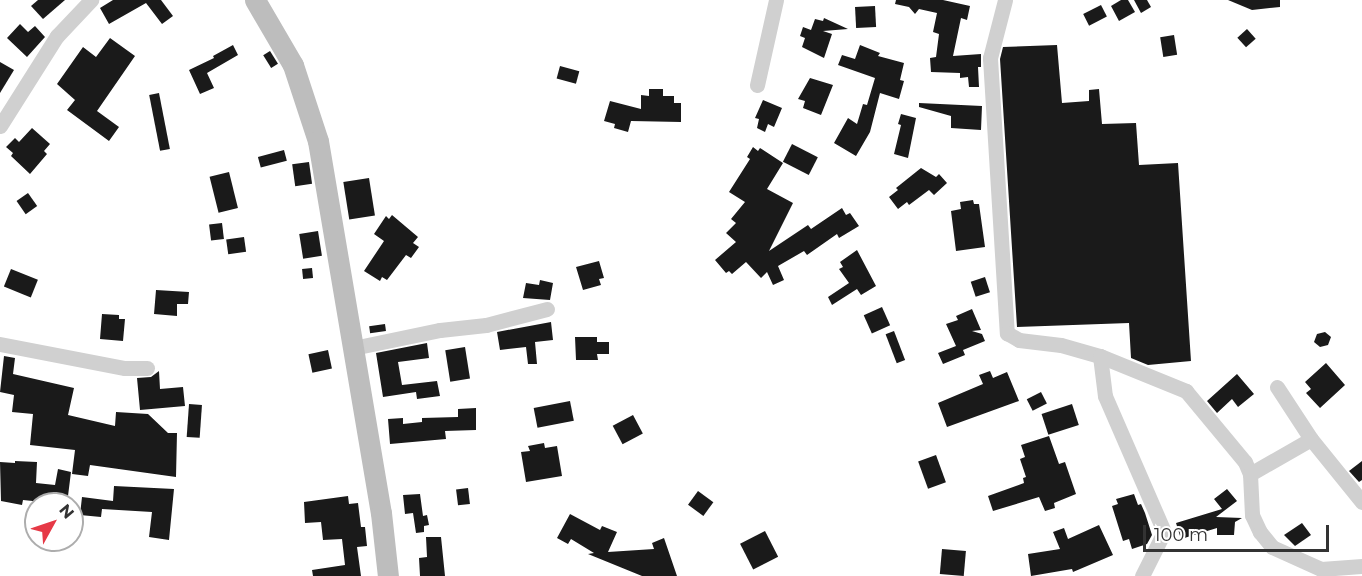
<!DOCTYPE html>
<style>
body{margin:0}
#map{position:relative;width:1362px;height:576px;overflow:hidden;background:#fff;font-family:Montserrat,sans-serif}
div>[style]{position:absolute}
.building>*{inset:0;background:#1a1a1a;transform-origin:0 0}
.minor>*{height:15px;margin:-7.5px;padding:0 7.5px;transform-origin:7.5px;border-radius:7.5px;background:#d0d0d0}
.secondary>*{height:21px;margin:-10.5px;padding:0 10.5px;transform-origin:10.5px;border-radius:10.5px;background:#bdbdbd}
span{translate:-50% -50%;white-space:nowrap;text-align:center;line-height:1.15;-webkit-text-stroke:6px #fff;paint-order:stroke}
.north{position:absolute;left:24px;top:492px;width:60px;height:60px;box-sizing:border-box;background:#fff;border:2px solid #adadad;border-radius:50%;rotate:50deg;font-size:16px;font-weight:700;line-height:24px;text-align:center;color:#333}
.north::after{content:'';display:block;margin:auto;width:21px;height:27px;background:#e63946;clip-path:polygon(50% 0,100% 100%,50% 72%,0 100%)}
.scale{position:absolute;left:1143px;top:525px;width:186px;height:27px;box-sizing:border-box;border:3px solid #333;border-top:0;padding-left:8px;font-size:18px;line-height:21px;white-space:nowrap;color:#333;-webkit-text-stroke:4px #fff;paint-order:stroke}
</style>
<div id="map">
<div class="building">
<div style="clip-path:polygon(38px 0,65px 0,43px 19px,31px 6px)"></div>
<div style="clip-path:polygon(113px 0,161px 0,173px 16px,162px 24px,146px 3px,109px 24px,100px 8px)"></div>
<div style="clip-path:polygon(896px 0,943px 0,970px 6px,967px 20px,961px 18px,953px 56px,981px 54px,981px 67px,978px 67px,979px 87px,969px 87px,968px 77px,960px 78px,960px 73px,931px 72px,930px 58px,936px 57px,939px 34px,933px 32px,937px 13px,919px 9px,915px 14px,909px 7px,895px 4px)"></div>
<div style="clip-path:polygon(1121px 0,1128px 0,1135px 12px,1119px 21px,1111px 6px)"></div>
<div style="clip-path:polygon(1134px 0,1147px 0,1151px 7px,1141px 13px)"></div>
<div style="clip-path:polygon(1228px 0,1280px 0,1280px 7px,1252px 10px)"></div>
<div style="left:1101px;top:5px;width:13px;height:20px;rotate:63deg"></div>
<div style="left:875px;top:6px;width:21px;height:20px;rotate:87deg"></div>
<div style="clip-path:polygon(824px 18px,848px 29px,823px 31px,832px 34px,824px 58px,802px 47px,805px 38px,800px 36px,803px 27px,811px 30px,815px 19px,823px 21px)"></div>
<div style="clip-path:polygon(20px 24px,28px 32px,35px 26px,45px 37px,27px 57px,7px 38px)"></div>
<div style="left:1247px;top:29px;width:13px;height:13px;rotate:48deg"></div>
<div style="left:1174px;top:35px;width:20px;height:14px;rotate:81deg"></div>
<div style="clip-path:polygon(110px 38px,135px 56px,97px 111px,119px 127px,109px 141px,67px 110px,75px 100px,57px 84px,83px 47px,96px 57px)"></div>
<div style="clip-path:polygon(233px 45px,238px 55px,207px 73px,214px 88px,200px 94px,189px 70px,214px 58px,213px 56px)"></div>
<div style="clip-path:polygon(860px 45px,880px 53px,878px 56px,904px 63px,900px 80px,904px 81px,899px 99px,880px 93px,870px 132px,856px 156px,834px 143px,848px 118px,857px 124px,863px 104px,867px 105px,875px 78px,838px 65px,842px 55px,855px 59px)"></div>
<div style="clip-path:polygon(1057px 45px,1062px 103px,1089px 101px,1089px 90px,1099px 89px,1102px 124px,1136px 123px,1139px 165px,1178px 163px,1191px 361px,1148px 365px,1131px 358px,1129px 323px,1017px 327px,1000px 59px,1003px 47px)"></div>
<div style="left:270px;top:51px;width:15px;height:8px;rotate:58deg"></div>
<div style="clip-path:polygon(0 62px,14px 70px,0 93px)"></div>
<div style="left:560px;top:66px;width:20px;height:13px;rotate:15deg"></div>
<div style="clip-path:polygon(810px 78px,833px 85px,821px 115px,803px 108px,805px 101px,798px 99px)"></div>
<div style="clip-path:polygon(649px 89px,663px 89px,663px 96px,674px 96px,674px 103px,681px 103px,681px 122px,631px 121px,628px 132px,614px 128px,615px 124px,604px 121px,610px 101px,641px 109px,641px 95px,649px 96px)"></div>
<div style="left:159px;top:93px;width:57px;height:10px;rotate:79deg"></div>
<div style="clip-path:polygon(763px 100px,782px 108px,774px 127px,768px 124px,765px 132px,757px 128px,759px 119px,755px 118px)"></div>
<div style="clip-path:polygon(919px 103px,982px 106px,981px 130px,951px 128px,951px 116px,919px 107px)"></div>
<div style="clip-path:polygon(901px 114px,916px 118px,908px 158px,894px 154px,901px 125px,898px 124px)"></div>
<div style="clip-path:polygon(32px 128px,50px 144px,44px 151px,47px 154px,30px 174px,11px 156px,13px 153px,6px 147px,15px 138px,19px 142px)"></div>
<div style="left:792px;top:144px;width:29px;height:20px;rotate:27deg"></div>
<div style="clip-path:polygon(753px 147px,758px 151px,760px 148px,783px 163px,767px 189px,793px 203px,769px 251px,808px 225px,811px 229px,842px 208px,846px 215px,850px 213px,859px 226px,839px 238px,837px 234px,807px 255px,804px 251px,778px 266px,784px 280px,773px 285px,767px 272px,761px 278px,746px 262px,732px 274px,729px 271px,726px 273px,715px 260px,736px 242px,726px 233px,736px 223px,731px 219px,745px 202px,729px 192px,750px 159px,747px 157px)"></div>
<div style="left:284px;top:150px;width:11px;height:27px;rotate:75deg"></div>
<div style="left:309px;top:162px;width:22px;height:17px;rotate:82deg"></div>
<div style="clip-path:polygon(921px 168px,936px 177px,939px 174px,947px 183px,934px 195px,929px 190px,909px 205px,907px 202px,898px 209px,889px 197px,898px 190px,896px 188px)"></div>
<div style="left:229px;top:172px;width:37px;height:20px;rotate:76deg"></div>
<div style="left:369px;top:178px;width:38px;height:26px;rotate:81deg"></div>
<div style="left:28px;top:193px;width:16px;height:14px;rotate:55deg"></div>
<div style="clip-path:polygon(973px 200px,974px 204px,979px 204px,985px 247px,956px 251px,951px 211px,961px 209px,960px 202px)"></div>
<div style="clip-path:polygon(392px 215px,418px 237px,413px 243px,419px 247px,411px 258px,406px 255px,387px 280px,382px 277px,380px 281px,364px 271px,384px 241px,374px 234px,386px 216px,389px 219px)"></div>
<div style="left:222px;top:223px;width:16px;height:13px;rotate:83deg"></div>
<div style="left:318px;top:231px;width:25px;height:19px;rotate:81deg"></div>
<div style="left:244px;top:237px;width:15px;height:18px;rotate:82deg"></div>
<div style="clip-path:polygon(857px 250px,876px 286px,861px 295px,857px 289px,832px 305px,828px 297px,849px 283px,839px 269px,843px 267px,840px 262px)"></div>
<div style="clip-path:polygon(599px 261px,604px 278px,599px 279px,601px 285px,583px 290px,576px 267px)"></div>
<div style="left:312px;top:268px;width:10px;height:10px;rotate:84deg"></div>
<div style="left:11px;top:269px;width:29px;height:19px;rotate:22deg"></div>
<div style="left:985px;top:277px;width:16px;height:15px;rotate:72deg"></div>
<div style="clip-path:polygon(540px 280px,553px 283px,550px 300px,523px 298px,526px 283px,539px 285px)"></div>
<div style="clip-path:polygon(156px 290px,189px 292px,188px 304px,177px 304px,177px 316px,154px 314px)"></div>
<div style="left:882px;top:307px;width:20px;height:20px;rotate:66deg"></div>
<div style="clip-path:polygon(972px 309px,981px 330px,972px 331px,982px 334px,985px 341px,963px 350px,965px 355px,943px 364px,938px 353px,956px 346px,946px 324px,958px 320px,956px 316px)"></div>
<div style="clip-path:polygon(102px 314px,119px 315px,119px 319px,125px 319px,123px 341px,100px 339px)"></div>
<div style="clip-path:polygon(551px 322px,553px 340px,535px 342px,537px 364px,528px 364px,526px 347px,500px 350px,497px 332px)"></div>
<div style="left:385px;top:324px;width:7px;height:16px;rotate:82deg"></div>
<div style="left:894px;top:331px;width:31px;height:9px;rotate:69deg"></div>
<div style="clip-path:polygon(1325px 332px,1331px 337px,1328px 345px,1320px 347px,1314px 342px,1317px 334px)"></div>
<div style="clip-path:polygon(575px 337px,597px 337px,597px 342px,609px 342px,609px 354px,597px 354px,598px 360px,576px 360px)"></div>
<div style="clip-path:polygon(427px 343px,429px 358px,398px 362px,402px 385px,437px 381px,440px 396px,417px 399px,416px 392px,383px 397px,376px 353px)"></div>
<div style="left:465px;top:347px;width:32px;height:20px;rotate:81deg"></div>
<div style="left:328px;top:350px;width:19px;height:20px;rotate:78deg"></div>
<div style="clip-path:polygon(4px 356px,15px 358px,13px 374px,74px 388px,68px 415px,115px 426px,116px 412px,148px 414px,168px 433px,177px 433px,176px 477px,90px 465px,88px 476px,72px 474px,75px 450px,30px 445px,33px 414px,12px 412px,14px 395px,0 392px)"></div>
<div style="clip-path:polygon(1326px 363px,1345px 385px,1320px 408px,1306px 393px,1311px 389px,1305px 382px)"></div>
<div style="clip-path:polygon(159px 371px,160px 389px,183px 387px,185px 406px,140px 410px,137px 378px,151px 377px)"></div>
<div style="clip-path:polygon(990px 371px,993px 378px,1007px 372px,1019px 401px,947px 427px,938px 403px,983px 384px,979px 375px)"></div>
<div style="clip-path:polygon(1237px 374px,1254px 394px,1238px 407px,1232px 399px,1217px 413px,1207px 401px)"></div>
<div style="left:1041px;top:392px;width:13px;height:16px;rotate:63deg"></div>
<div style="left:570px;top:401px;width:20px;height:37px;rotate:79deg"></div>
<div style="left:189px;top:404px;width:13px;height:33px;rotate:4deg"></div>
<div style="left:1072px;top:404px;width:22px;height:32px;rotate:72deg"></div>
<div style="clip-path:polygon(476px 408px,476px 430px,445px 431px,446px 439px,390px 444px,388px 419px,403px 418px,403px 424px,422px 422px,422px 418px,458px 417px,458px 409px)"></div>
<div style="left:633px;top:415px;width:21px;height:23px;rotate:62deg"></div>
<div style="clip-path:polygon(1049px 436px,1059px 464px,1065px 462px,1076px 494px,1054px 503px,1055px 508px,1045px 511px,1039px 497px,993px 511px,988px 496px,1024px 483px,1023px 478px,1026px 477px,1020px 459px,1025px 457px,1021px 445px)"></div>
<div style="clip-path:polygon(544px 443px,545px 448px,557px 446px,562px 476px,526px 482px,521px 452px,530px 451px,528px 446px)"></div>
<div style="left:936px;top:455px;width:29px;height:19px;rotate:70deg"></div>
<div style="clip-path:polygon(15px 461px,37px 462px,36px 483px,55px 485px,58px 469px,71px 472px,68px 496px,63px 495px,62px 504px,23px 500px,22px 505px,1px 501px,0 462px,15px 463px)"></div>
<div style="clip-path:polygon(1362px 461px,1362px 480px,1359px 482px,1349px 471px)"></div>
<div style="clip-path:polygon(114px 486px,174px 489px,169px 540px,149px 537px,152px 512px,102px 509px,101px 517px,80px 515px,82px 497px,113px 501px)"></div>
<div style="left:468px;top:488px;width:16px;height:12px;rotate:83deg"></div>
<div style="clip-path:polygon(1227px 489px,1237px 501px,1216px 517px,1242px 518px,1235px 522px,1234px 535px,1217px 535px,1217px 528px,1181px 539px,1176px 523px,1222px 509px,1214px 499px)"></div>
<div style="left:698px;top:491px;width:19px;height:17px;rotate:36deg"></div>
<div style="clip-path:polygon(420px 494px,423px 516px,427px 515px,429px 525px,424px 526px,424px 532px,416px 533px,413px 513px,405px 514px,403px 495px)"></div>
<div style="clip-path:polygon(1134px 494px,1138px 505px,1141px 504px,1145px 513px,1152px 535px,1147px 544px,1132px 549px,1129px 539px,1123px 541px,1112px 506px,1118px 504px,1116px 499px)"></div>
<div style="clip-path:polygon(348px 496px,349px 504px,358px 503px,361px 527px,365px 527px,367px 546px,357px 547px,361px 576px,313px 576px,312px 570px,345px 565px,342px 539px,323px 540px,321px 522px,305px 523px,304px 502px)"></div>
<div style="clip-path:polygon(570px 514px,600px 530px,602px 526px,617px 532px,608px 552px,654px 549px,652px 543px,664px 538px,677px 576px,642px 576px,588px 554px,594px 553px,571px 539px,568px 544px,557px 538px)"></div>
<div style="clip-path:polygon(1302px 523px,1311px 535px,1295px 546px,1284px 535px)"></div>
<div style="clip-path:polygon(1099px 525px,1113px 555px,1073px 572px,1072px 569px,1031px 576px,1028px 554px,1060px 549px,1053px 532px,1064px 528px,1068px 539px)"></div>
<div style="left:765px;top:531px;width:29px;height:28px;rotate:63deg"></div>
<div style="clip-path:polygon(426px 537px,441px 537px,445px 576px,420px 576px,419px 558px,427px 557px)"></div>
<div style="left:942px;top:549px;width:24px;height:25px;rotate:5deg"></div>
</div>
<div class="minor">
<div style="left:1005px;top:0;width:60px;rotate:104.5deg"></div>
<div style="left:990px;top:58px;width:276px;rotate:86.5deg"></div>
<div style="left:1007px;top:333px;width:14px;rotate:30deg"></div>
<div style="left:1019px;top:340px;width:42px;rotate:6.8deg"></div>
<div style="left:1061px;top:345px;width:41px;rotate:15.8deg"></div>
<div style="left:1100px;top:356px;width:93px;rotate:22.1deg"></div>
<div style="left:1186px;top:391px;width:92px;rotate:50.3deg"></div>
<div style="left:1245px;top:462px;width:13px;rotate:67deg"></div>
<div style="left:1250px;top:474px;width:41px;rotate:87.2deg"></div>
<div style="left:1252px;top:515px;width:19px;rotate:65deg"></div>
<div style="left:1260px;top:532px;width:19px;rotate:51deg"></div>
<div style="left:1272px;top:547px;width:54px;rotate:24.2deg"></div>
<div style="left:1321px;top:569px;width:41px;rotate:-4.2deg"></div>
<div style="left:757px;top:85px;width:87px;rotate:-77.4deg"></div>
<div style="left:0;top:126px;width:107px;rotate:-57.7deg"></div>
<div style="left:57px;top:36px;width:50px;rotate:-46.6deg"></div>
<div style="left:0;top:344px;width:127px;rotate:10.9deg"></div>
<div style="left:125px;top:368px;width:22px"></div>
<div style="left:353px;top:348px;width:89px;rotate:-11.7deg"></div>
<div style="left:440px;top:330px;width:46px;rotate:-6.2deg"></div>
<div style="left:486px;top:325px;width:63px;rotate:-14.7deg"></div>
<div style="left:1100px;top:356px;width:40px;rotate:82.9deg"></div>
<div style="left:1105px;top:396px;width:148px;rotate:66.5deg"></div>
<div style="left:1164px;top:532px;width:49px;rotate:116.6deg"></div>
<div style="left:1277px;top:387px;width:62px;rotate:56.8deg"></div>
<div style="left:1311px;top:439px;width:81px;rotate:51deg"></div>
<div style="left:1250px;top:474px;width:70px;rotate:-29.8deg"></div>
</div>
<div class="secondary">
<div style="left:255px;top:0;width:75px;rotate:59.7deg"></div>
<div style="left:293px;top:65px;width:80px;rotate:71.8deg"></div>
<div style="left:318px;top:141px;width:377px;rotate:80.4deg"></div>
<div style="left:381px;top:513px;width:63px;rotate:83.7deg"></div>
</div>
<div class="north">N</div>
<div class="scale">100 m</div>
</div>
